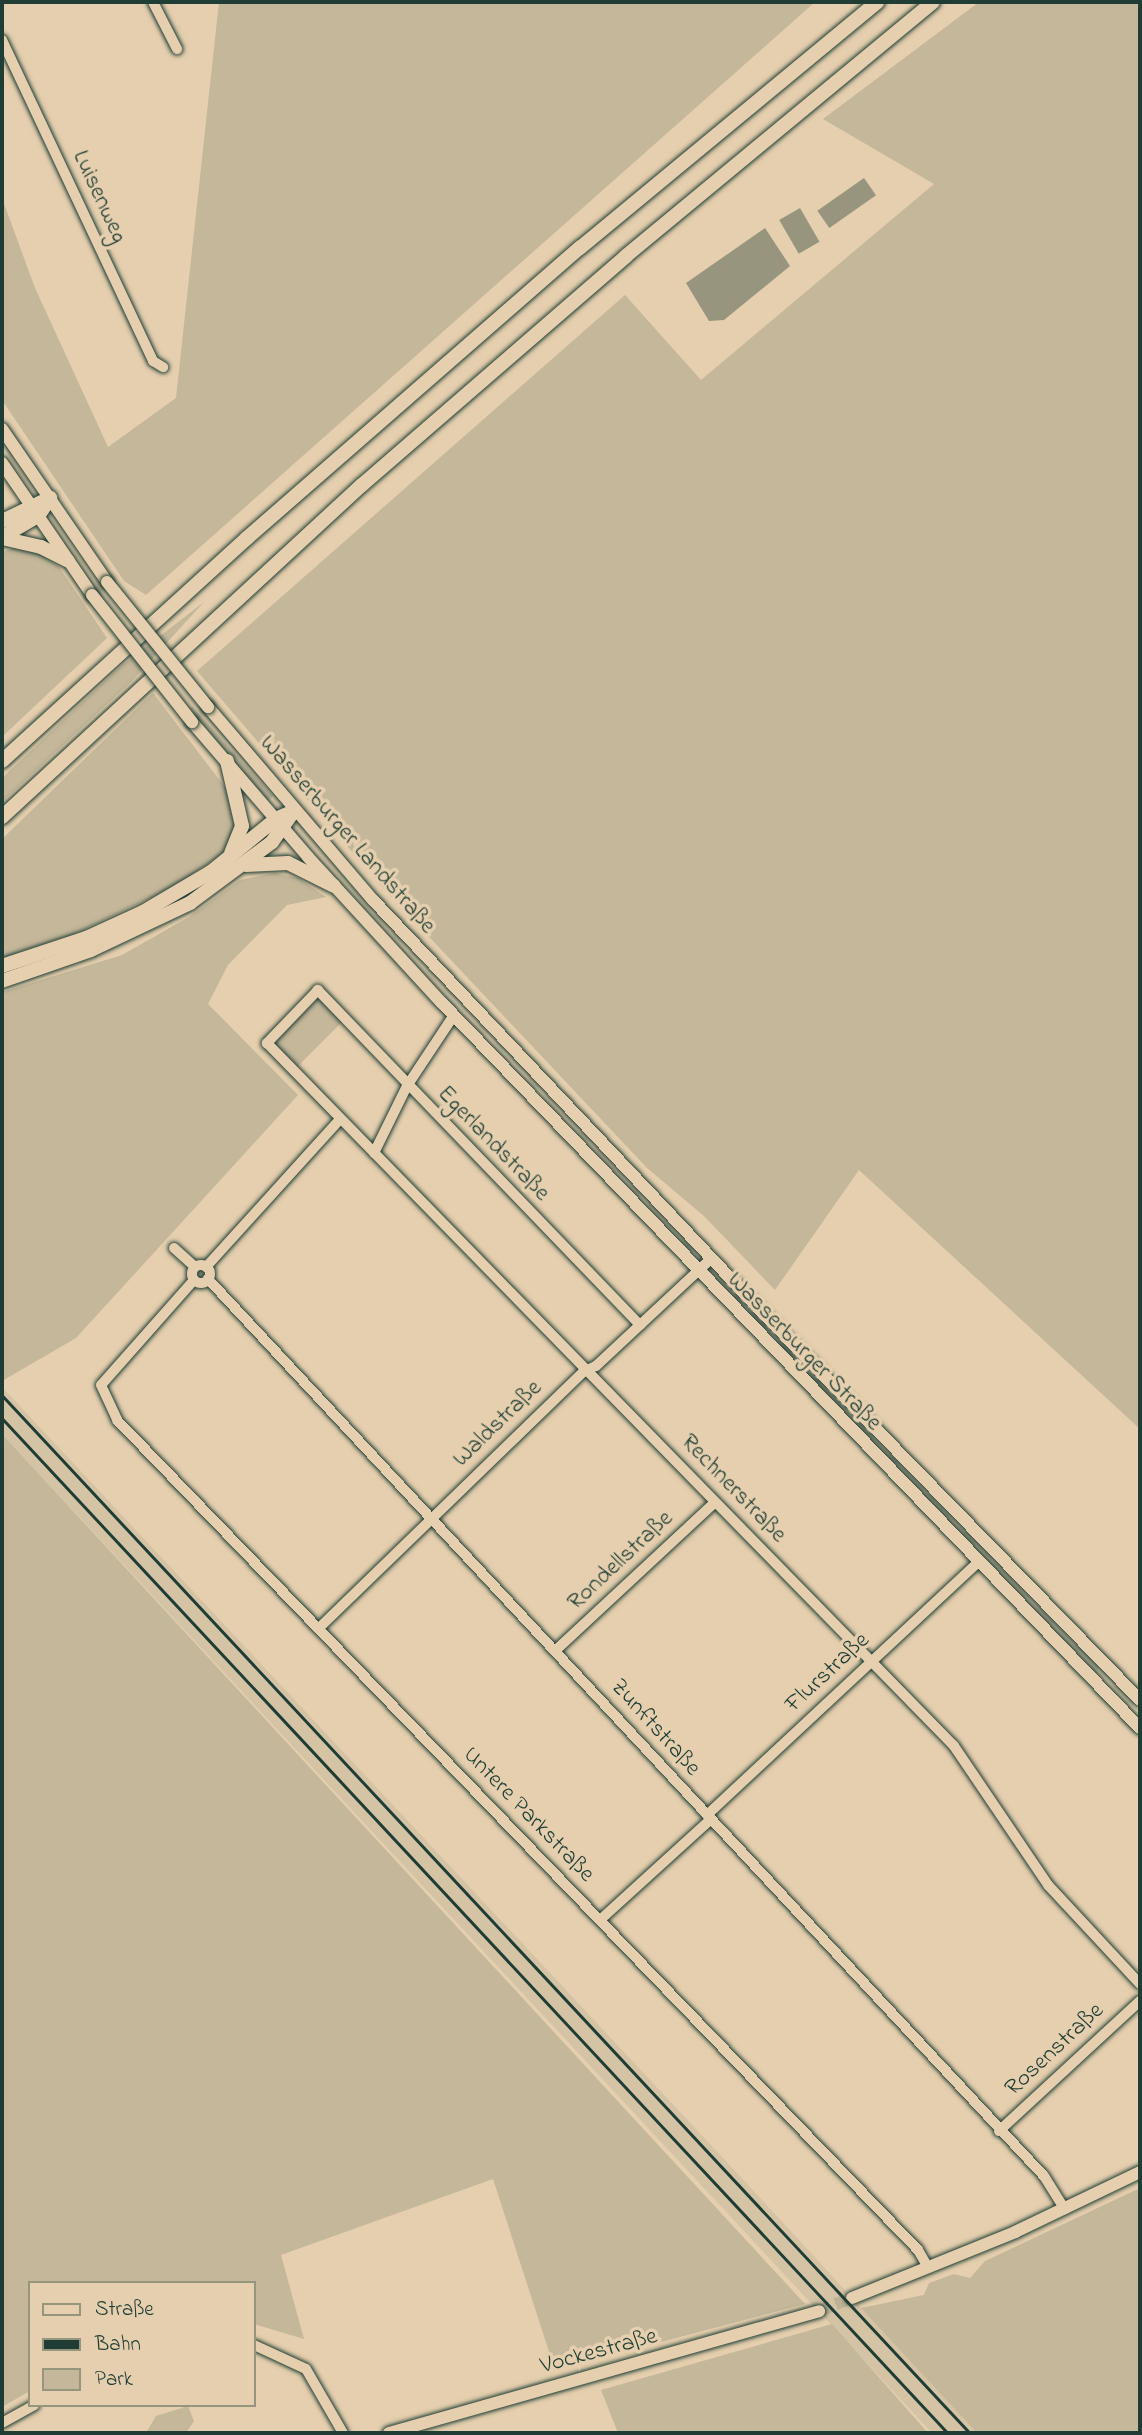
<!DOCTYPE html>
<meta charset="utf-8">
<style>
body{margin:0}
#map{position:relative;width:1142px;height:2435px;overflow:hidden;background:#e5cfae;font-family:"Indie Flower",sans-serif}
div>[style]{position:absolute}
.built>*{inset:0;background:#d4c3a4}
.green>*{inset:0;background:#c4b79a;transform-origin:0 0}
.water>*{inset:0;background:#97957d;transform-origin:0 0}
.major-tunnel>*{height:12px;margin-top:-6px;transform-origin:0;background:repeating-linear-gradient(90deg,#bdb296 0 12px,transparent 0 18px)}
.roads{filter:drop-shadow(0 0 2px #1f3d34) drop-shadow(0 0 2px #1f3d34)}
.minor>*{height:10px;margin:-5px;padding:0 5px;transform-origin:5px;border-radius:5px;background:#e5cfae}
.minor>.ring{margin:-5px;padding:0;box-sizing:content-box;background:none;border:10px solid #e5cfae;border-radius:50%}
.major>*{height:12px;margin:-6px;padding:0 6px;transform-origin:6px;border-radius:6px;background:#e5cfae}
.highway>*{height:14px;margin:-7px;padding:0 7px;transform-origin:7px;border-radius:7px;background:#e5cfae}
.rail>*{height:2.5px;margin:-1.25px;padding:0 1.25px;transform-origin:1.25px;border-radius:1.25px;background:#1f3d34}
.bridges{filter:drop-shadow(0 0 2px #1f3d34) drop-shadow(0 0 2px #1f3d34)}
.major-bridge>*{height:12px;margin:-6px;padding:0 6px;transform-origin:6px;border-radius:6px;background:#e5cfae}
span{translate:-50% -50%;white-space:nowrap;text-align:center;line-height:1.15;-webkit-text-stroke:7px #e5cfae;paint-order:stroke}
.street-label{font-size:24px;color:#1f3d34}
.frame{position:absolute;inset:0;border:4px solid #1f3d34;pointer-events:none}
.legend{position:absolute;left:28px;top:2281px;width:228px;height:126px;box-sizing:border-box;background:#e5cfae;border:2px solid #96957d;margin:0;padding:9px 12px;list-style:none;font-size:21px;color:#1f3d34}
.legend li{display:flex;align-items:center;gap:14px;height:35px}
.legend b{width:35px;border:2px solid #96957d}
</style>
<div id="map">
<div class="built">
<div style="clip-path:polygon(2px 1387px,737px 2173px,977px 2433px,932px 2433px,2px 1434px)"></div>
</div>
<div class="green">
<div style="clip-path:polygon(219px 2px,815px 2px,146px 595px,124px 581px,2px 400px,2px 198px,35px 288px,108px 447px,176px 398px)"></div>
<div style="clip-path:polygon(979px 2px,1140px 2px,1140px 1429px,859px 1170px,775px 1290px,704px 1216px,647px 1168px,383px 888px,197px 671px,625px 295px,701px 380px,934px 184px,823px 119px)"></div>
<div style="clip-path:polygon(14px 548px,39px 553px,59px 567px,107px 638px,2px 737px,2px 552px)"></div>
<div style="clip-path:polygon(204px 602px,131px 682px,2px 802px,2px 778px,120px 667px)"></div>
<div style="clip-path:polygon(153px 693px,231px 795px,237px 825px,226px 851px,175px 886px,68px 937px,2px 959px,2px 839px)"></div>
<div style="clip-path:polygon(192px 706px,273px 796px,267px 801px,190px 709px)"></div>
<div style="clip-path:polygon(275px 873px,298px 878px,326px 897px,287px 905px,228px 965px,208px 1004px,298px 1095px,76px 1338px,2px 1381px,2px 992px,122px 955px,189px 917px,240px 880px)"></div>
<div style="left:319px;top:997px;width:34px;height:69px;rotate:45deg"></div>
<div style="clip-path:polygon(766px 1333px,791px 1353px,1098px 1667px,1097px 1674px)"></div>
<div style="clip-path:polygon(2px 1434px,648px 2134px,805px 2304px,555px 2370px,493px 2179px,281px 2255px,304px 2339px,254px 2324px,254px 2283px,30px 2283px,30px 2391px,2px 2407px)"></div>
<div style="clip-path:polygon(1140px 2188px,1140px 2433px,977px 2433px,861px 2308px,924px 2295px,929px 2283px,954px 2274px,970px 2278px,985px 2261px)"></div>
<div style="clip-path:polygon(832px 2324px,928px 2433px,618px 2433px,601px 2390px)"></div>
<div style="clip-path:polygon(188px 2406px,194px 2421px,186px 2433px,146px 2433px,156px 2416px)"></div>
</div>
<div class="water">
<div style="left:864px;top:178px;width:21px;height:57px;rotate:55deg"></div>
<div style="left:800px;top:208px;width:39px;height:24px;rotate:60deg"></div>
<div style="clip-path:polygon(765px 228px,790px 266px,724px 320px,709px 321px,686px 283px)"></div>
</div>
<div class="major-tunnel">
<div style="left:819px;top:2311px;width:35px;rotate:-22deg"></div>
</div>
<div class="roads">
<div class="minor">
<div style="left:153px;top:2px;width:53px;rotate:62.9deg"></div>
<div style="left:2px;top:40px;width:355px;rotate:64.8deg"></div>
<div style="left:153px;top:361px;width:12px;rotate:31deg"></div>
<div style="left:374px;top:1153px;width:75px;rotate:-63.8deg"></div>
<div style="left:407px;top:1086px;width:85px;rotate:-56.5deg"></div>
<div style="left:174px;top:1248px;width:28px;rotate:42deg"></div>
<div class="ring" style="left:192px;top:1265px;width:8px;height:8px"></div>
<div style="left:206px;top:1267px;width:200px;rotate:-47.8deg"></div>
<div style="left:208px;top:1279px;width:1226px;rotate:47.02deg"></div>
<div style="left:1044px;top:2176px;width:39px;rotate:58deg"></div>
<div style="left:194px;top:1280px;width:140px;rotate:131.5deg"></div>
<div style="left:101px;top:1385px;width:38px;rotate:65deg"></div>
<div style="left:117px;top:1420px;width:1153px;rotate:46.02deg"></div>
<div style="left:918px;top:2250px;width:20px;rotate:60deg"></div>
<div style="left:640px;top:1325px;width:465px;rotate:-133.9deg"></div>
<div style="left:318px;top:990px;width:74px;rotate:133.9deg"></div>
<div style="left:267px;top:1043px;width:983px;rotate:45.66deg"></div>
<div style="left:954px;top:1746px;width:168px;rotate:55.9deg"></div>
<div style="left:1048px;top:1885px;width:135px;rotate:47.1deg"></div>
<div style="left:319px;top:1628px;width:368px;rotate:-44.1deg"></div>
<div style="left:583px;top:1372px;width:14px;rotate:-25deg"></div>
<div style="left:596px;top:1366px;width:158px;rotate:-43deg"></div>
<div style="left:556px;top:1650px;width:217px;rotate:-42.9deg"></div>
<div style="left:707px;top:1815px;width:371px;rotate:-43deg"></div>
<div style="left:600px;top:1920px;width:150px;rotate:-42.3deg"></div>
<div style="left:999px;top:2131px;width:192px;rotate:-42.7deg"></div>
<div style="left:254px;top:2345px;width:57px;rotate:24.8deg"></div>
<div style="left:306px;top:2369px;width:74px;rotate:60deg"></div>
<div style="left:2px;top:2423px;width:37px;rotate:-29deg"></div>
</div>
<div class="major">
<div style="left:2px;top:429px;width:186px;rotate:55.5deg"></div>
<div style="left:2px;top:463px;width:160px;rotate:55.7deg"></div>
<div style="left:208px;top:707px;width:254px;rotate:49.5deg"></div>
<div style="left:373px;top:900px;width:572px;rotate:46.63deg"></div>
<div style="left:766px;top:1316px;width:536px;rotate:45.76deg"></div>
<div style="left:192px;top:722px;width:178px;rotate:49.3deg"></div>
<div style="left:308px;top:857px;width:197px;rotate:47.5deg"></div>
<div style="left:441px;top:1002px;width:1008px;rotate:46.09deg"></div>
<div style="left:852px;top:2298px;width:176px;rotate:-22deg"></div>
<div style="left:1015px;top:2232px;width:139px;rotate:-25.6deg"></div>
<div style="left:389px;top:2433px;width:447px;rotate:-15.8deg"></div>
</div>
<div class="highway">
<div style="left:2px;top:521px;width:53px;rotate:-25.6deg"></div>
<div style="left:2px;top:537px;width:42px;rotate:-30.3deg"></div>
<div style="left:38px;top:516px;width:22px;rotate:-56deg"></div>
<div style="left:2px;top:538px;width:40px;rotate:13deg"></div>
<div style="left:41px;top:547px;width:30px;rotate:27deg"></div>
<div style="left:2px;top:761px;width:331px;rotate:-42.3deg"></div>
<div style="left:247px;top:538px;width:442px;rotate:-41.1deg"></div>
<div style="left:580px;top:248px;width:386px;rotate:-39.6deg"></div>
<div style="left:227px;top:761px;width:67px;rotate:77deg"></div>
<div style="left:242px;top:826px;width:29px;rotate:112deg"></div>
<div style="left:2px;top:817px;width:490px;rotate:-42.7deg"></div>
<div style="left:362px;top:485px;width:349px;rotate:-40.9deg"></div>
<div style="left:626px;top:256px;width:398px;rotate:-39.6deg"></div>
<div style="left:246px;top:865px;width:42px;rotate:-2.7deg"></div>
<div style="left:288px;top:863px;width:51px;rotate:26.6deg"></div>
<div style="left:2px;top:966px;width:89px;rotate:-18.4deg"></div>
<div style="left:86px;top:938px;width:63px;rotate:-24.5deg"></div>
<div style="left:143px;top:912px;width:79px;rotate:-30.5deg"></div>
<div style="left:211px;top:872px;width:84px;rotate:-39.2deg"></div>
<div style="left:276px;top:819px;width:20px;rotate:-24deg"></div>
<div style="left:2px;top:981px;width:94px;rotate:-19.2deg"></div>
<div style="left:91px;top:950px;width:110px;rotate:-25.4deg"></div>
<div style="left:190px;top:903px;width:102px;rotate:-36.6deg"></div>
<div style="left:272px;top:842px;width:38px;rotate:-55deg"></div>
</div>
</div>
<div class="rail">
<div style="left:2px;top:1395px;width:1419px;rotate:47deg"></div>
<div style="left:2px;top:1418px;width:1387px;rotate:47.02deg"></div>
</div>
<div class="bridges">
<div class="major-bridge">
<div style="left:107px;top:582px;width:161px;rotate:51.1deg"></div>
<div style="left:92px;top:595px;width:162px;rotate:51.8deg"></div>
</div>
</div>
<div class="street-label">
<span style="left:99px;top:197px;rotate:65deg">Luisenweg</span>
<span style="left:347px;top:835px;rotate:49deg">Wasserburger Landstraße</span>
<span style="left:493px;top:1144px;rotate:46deg">Egerlandstraße</span>
<span style="left:804px;top:1352px;rotate:46deg">Wasserburger Straße</span>
<span style="left:498px;top:1424px;rotate:-44deg">Waldstraße</span>
<span style="left:733px;top:1489px;rotate:46deg">Rechnerstraße</span>
<span style="left:621px;top:1561px;rotate:-43deg">Rondellstraße</span>
<span style="left:828px;top:1673px;rotate:-43deg">Flurstraße</span>
<span style="left:655px;top:1728px;rotate:48deg">Zunftstraße</span>
<span style="left:528px;top:1815px;rotate:46deg">Untere Parkstraße</span>
<span style="left:1055px;top:2050px;rotate:-43deg">Rosenstraße</span>
<span style="left:599px;top:2352px;rotate:-15deg">Vockestraße</span>
</div>
<div class="frame"></div>
<ul class="legend">
<li><b style="height:9px;background:#e5cfae"></b>Straße</li>
<li><b style="height:9px;background:#1f3d34"></b>Bahn</li>
<li><b style="height:19px;background:#c4b79a"></b>Park</li>
</ul>
</div>
